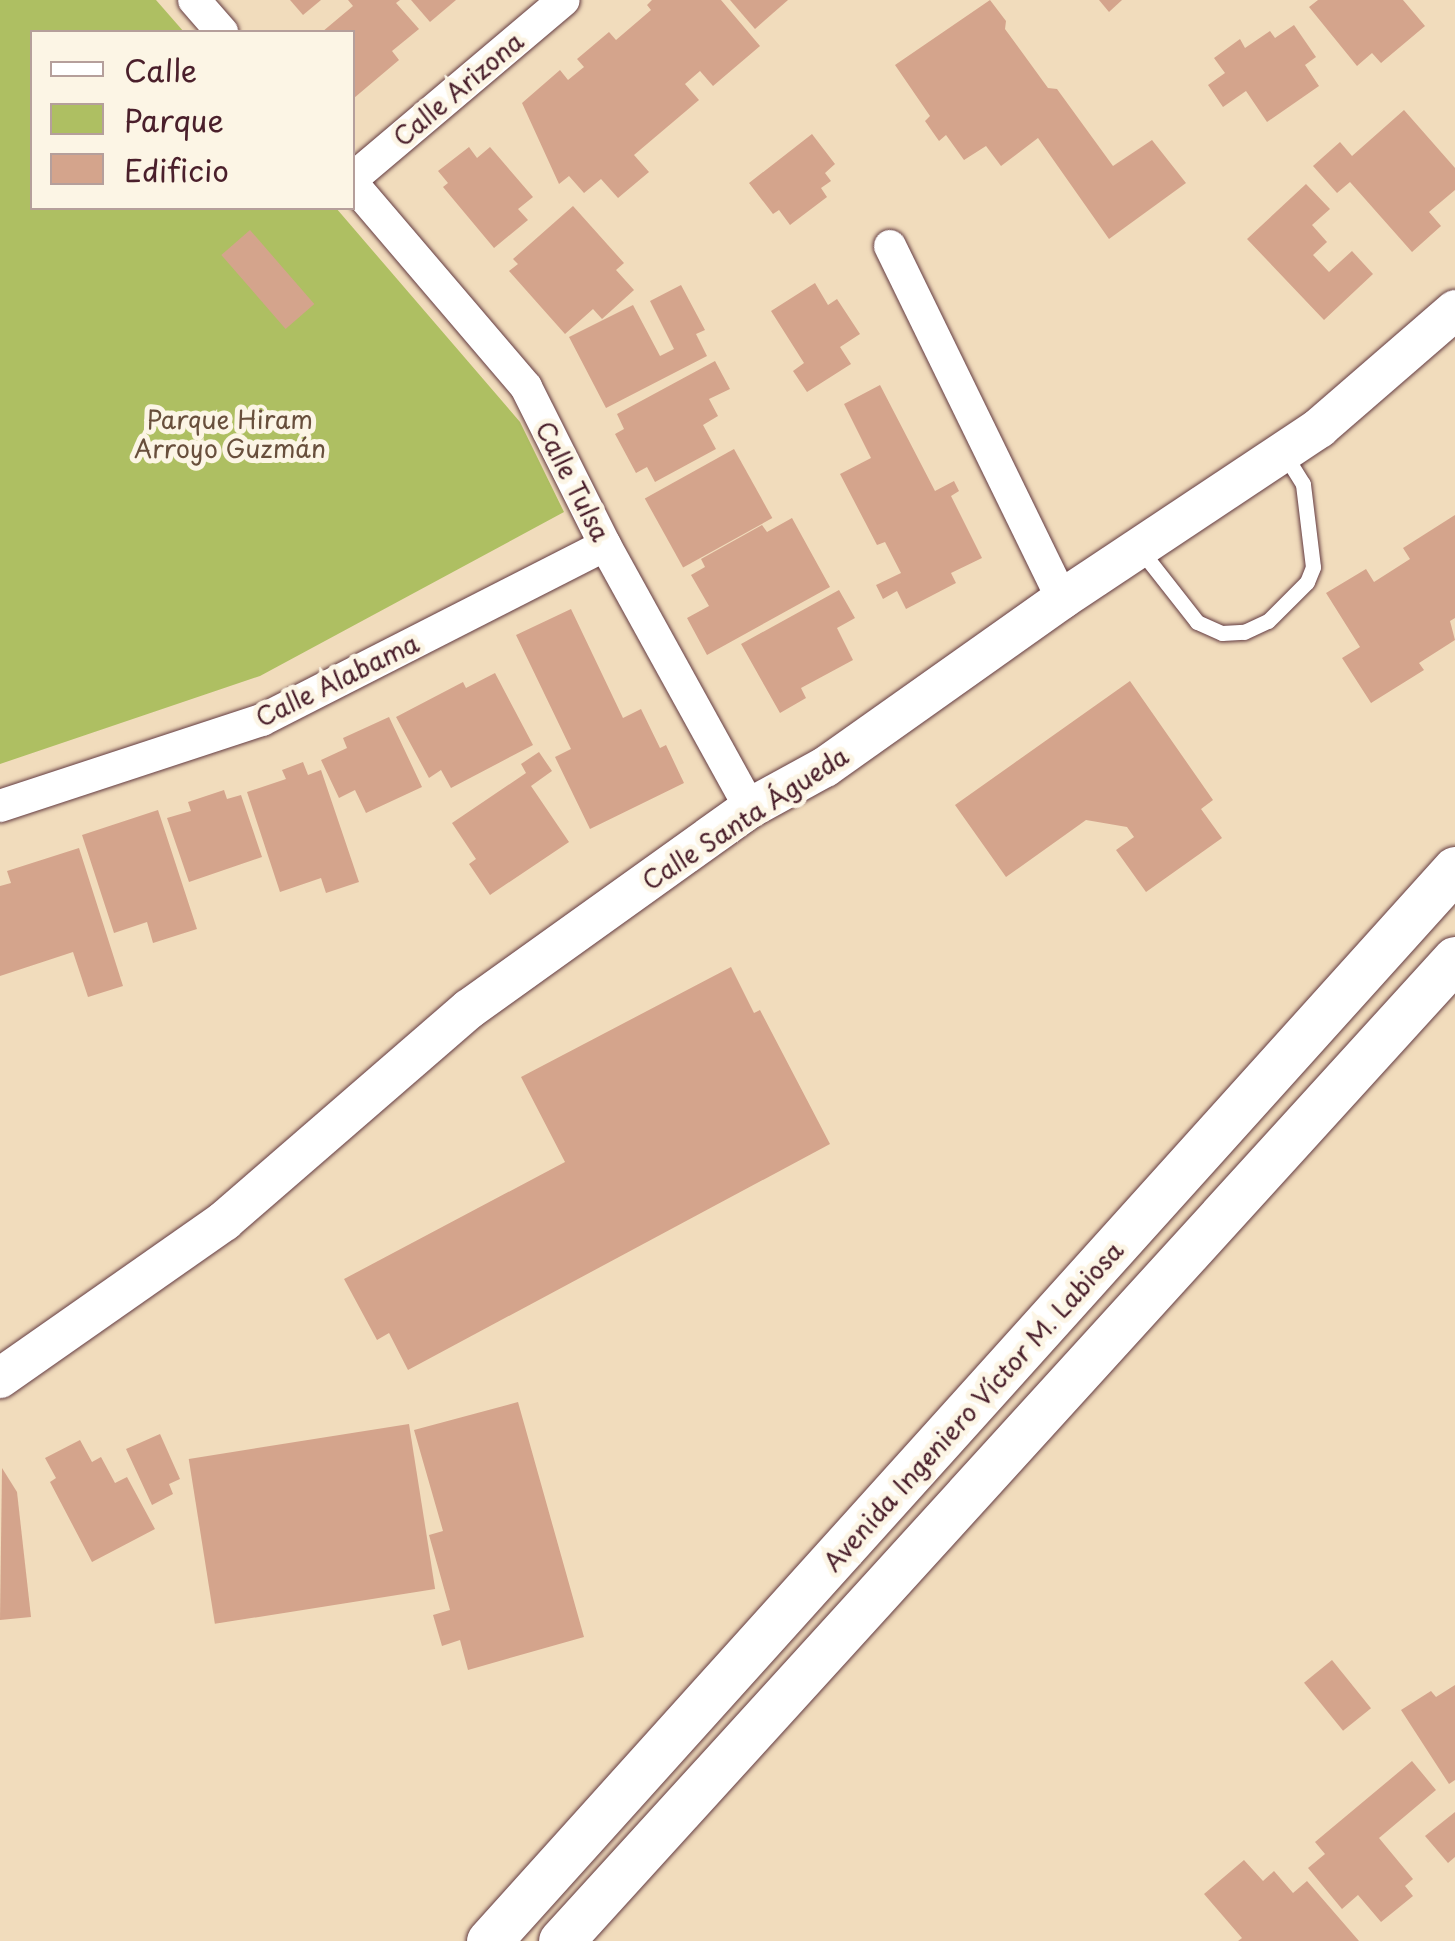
<!DOCTYPE html>
<meta charset="utf-8">
<style>
body{margin:0}
#map{position:relative;width:1455px;height:1941px;overflow:hidden;background:#f1dcbc;font-family:"Playpen Sans",sans-serif}
div>[style]{position:absolute}
.green>*{inset:0;background:#aebf62}
.building>*{inset:0;background:#d4a48c;transform-origin:0 0}
.roads{filter:drop-shadow(0 0 2px #633b41) drop-shadow(0 0 2px #633b41)}
.service>*{height:15px;margin:-7.5px;padding:0 7.5px;transform-origin:7.5px;border-radius:7.5px;background:#fff}
.minor>*{height:32px;margin:-16px;padding:0 16px;transform-origin:16px;border-radius:16px;background:#fff}
.tertiary>*{height:40px;margin:-20px;padding:0 20px;transform-origin:20px;border-radius:20px;background:#fff}
.secondary>*{height:45px;margin:-22.5px;padding:0 22.5px;transform-origin:22.5px;border-radius:22.5px;background:#fff}
span{translate:-50% -50%;white-space:nowrap;text-align:center;line-height:1.15;-webkit-text-stroke:10px #fcf5e5;paint-order:stroke}
.street-label{font-size:25px;color:#4a1f2b}
.park-label{font-size:25px;color:#684f3c}
.legend{position:absolute;left:30px;top:30px;width:325px;height:180px;box-sizing:border-box;background:#fcf5e5;border:2px solid #b59f9b;margin:0;padding:12px 18px;list-style:none;font-size:30px;color:#4a1f2b}
.legend li{display:flex;align-items:center;gap:20px;height:50px}
.legend b{width:50px;border:2px solid #b59f9b}
</style>
<div id="map">
<div class="green">
<div style="clip-path:polygon(0 0,156px 0,184px 32px,32px 32px,32px 208px,336px 208px,520px 422px,564px 512px,260px 676px,0 764px)"></div>
</div>
<div class="building">
<div style="clip-path:polygon(290px 0,321px 0,303px 15px)"></div>
<div style="clip-path:polygon(348px 0,400px 0,396px 3px,419px 29px,392px 51px,399px 60px,354px 98px,352px 32px,322px 32px,353px 6px)"></div>
<div style="clip-path:polygon(411px 0,456px 0,430px 22px)"></div>
<div style="clip-path:polygon(652px 0,721px 0,760px 46px,713px 86px,700px 71px,685px 84px,699px 100px,634px 155px,649px 172px,618px 198px,601px 179px,584px 193px,569px 176px,559px 184px,522px 103px,560px 70px,568px 80px,584px 67px,577px 59px,609px 32px,616px 40px,651px 10px,647px 5px)"></div>
<div style="clip-path:polygon(730px 0,788px 0,755px 29px)"></div>
<div style="clip-path:polygon(990px 0,1006px 21px,1005px 29px,1048px 88px,1057px 89px,1113px 166px,1152px 140px,1186px 183px,1109px 239px,1038px 138px,1001px 166px,986px 146px,964px 160px,946px 135px,939px 141px,925px 121px,930px 116px,895px 65px)"></div>
<div style="clip-path:polygon(1099px 0,1122px 0,1109px 12px)"></div>
<div style="clip-path:polygon(1318px 0,1403px 0,1425px 26px,1381px 63px,1372px 53px,1357px 66px,1309px 7px)"></div>
<div style="clip-path:polygon(1294px 25px,1316px 57px,1305px 65px,1319px 86px,1267px 122px,1246px 91px,1223px 107px,1208px 85px,1225px 73px,1214px 58px,1240px 39px,1245px 48px,1270px 31px,1275px 38px)"></div>
<div style="clip-path:polygon(1404px 110px,1455px 168px,1455px 190px,1429px 212px,1441px 226px,1412px 252px,1350px 182px,1337px 193px,1313px 166px,1340px 142px,1352px 156px)"></div>
<div style="clip-path:polygon(812px 134px,835px 164px,825px 173px,831px 181px,821px 188px,827px 197px,790px 225px,779px 210px,773px 214px,749px 183px)"></div>
<div style="clip-path:polygon(469px 147px,477px 158px,490px 147px,533px 197px,518px 209px,528px 220px,494px 248px,443px 187px,448px 183px,438px 171px)"></div>
<div style="clip-path:polygon(1306px 184px,1330px 209px,1312px 225px,1327px 242px,1313px 255px,1329px 272px,1352px 251px,1373px 274px,1324px 320px,1247px 239px)"></div>
<div style="clip-path:polygon(573px 206px,624px 263px,616px 270px,634px 290px,602px 319px,593px 309px,565px 334px,509px 271px,518px 264px,513px 259px)"></div>
<div style="left:250px;top:230px;width:98px;height:38px;rotate:49deg"></div>
<div style="clip-path:polygon(815px 283px,828px 305px,837px 299px,860px 334px,840px 347px,851px 364px,807px 392px,793px 371px,804px 363px,771px 311px)"></div>
<div style="clip-path:polygon(681px 285px,705px 330px,696px 334px,707px 356px,606px 408px,569px 337px,633px 305px,660px 356px,674px 349px,650px 301px)"></div>
<div style="clip-path:polygon(715px 361px,730px 389px,709px 399px,718px 416px,703px 425px,716px 449px,655px 482px,647px 467px,636px 473px,615px 434px,624px 429px,617px 414px)"></div>
<div style="clip-path:polygon(880px 385px,935px 491px,954px 481px,959px 491px,951px 496px,982px 558px,951px 573px,956px 583px,906px 609px,897px 591px,883px 599px,876px 585px,901px 573px,885px 542px,877px 545px,840px 474px,871px 458px,844px 404px)"></div>
<div style="left:734px;top:449px;width:79px;height:102px;rotate:61deg"></div>
<div style="clip-path:polygon(1455px 515px,1455px 618px,1450px 621px,1455px 640px,1419px 663px,1424px 670px,1371px 703px,1342px 658px,1360px 647px,1326px 593px,1366px 569px,1374px 582px,1410px 559px,1403px 548px)"></div>
<div style="clip-path:polygon(792px 518px,830px 587px,707px 655px,687px 618px,709px 606px,691px 575px,705px 567px,701px 559px,762px 525px,767px 532px)"></div>
<div style="clip-path:polygon(839px 590px,855px 618px,837px 628px,853px 660px,801px 688px,806px 698px,780px 713px,741px 644px)"></div>
<div style="clip-path:polygon(571px 609px,623px 718px,641px 709px,660px 748px,666px 745px,684px 783px,590px 829px,555px 757px,571px 749px,516px 635px)"></div>
<div style="clip-path:polygon(495px 673px,533px 745px,451px 788px,441px 770px,429px 778px,396px 717px,463px 682px,466px 688px)"></div>
<div style="clip-path:polygon(1130px 681px,1213px 800px,1201px 809px,1222px 838px,1146px 892px,1116px 850px,1134px 837px,1127px 827px,1086px 820px,1006px 877px,955px 805px)"></div>
<div style="clip-path:polygon(389px 717px,422px 787px,366px 813px,355px 790px,339px 798px,321px 760px,347px 748px,343px 738px)"></div>
<div style="clip-path:polygon(539px 752px,552px 771px,531px 786px,569px 842px,490px 895px,469px 864px,476px 859px,452px 823px,526px 773px,521px 764px)"></div>
<div style="clip-path:polygon(303px 762px,308px 775px,321px 770px,359px 882px,326px 893px,321px 878px,280px 892px,247px 792px,286px 779px,282px 770px)"></div>
<div style="clip-path:polygon(224px 790px,227px 799px,241px 795px,262px 857px,189px 882px,167px 818px,191px 811px,188px 802px)"></div>
<div style="clip-path:polygon(158px 810px,197px 929px,153px 943px,147px 922px,114px 933px,82px 835px)"></div>
<div style="clip-path:polygon(79px 848px,123px 986px,88px 997px,73px 952px,0 976px,0 886px,11px 883px,7px 871px)"></div>
<div style="clip-path:polygon(731px 967px,754px 1013px,760px 1010px,830px 1144px,408px 1370px,389px 1333px,377px 1340px,344px 1279px,565px 1162px,521px 1077px)"></div>
<div style="clip-path:polygon(518px 1402px,584px 1637px,468px 1670px,460px 1640px,442px 1646px,433px 1615px,450px 1610px,429px 1535px,443px 1531px,414px 1430px)"></div>
<div style="left:409px;top:1424px;width:167px;height:223px;rotate:81deg"></div>
<div style="clip-path:polygon(160px 1434px,180px 1479px,169px 1484px,173px 1494px,152px 1505px,126px 1449px)"></div>
<div style="clip-path:polygon(80px 1440px,92px 1462px,101px 1457px,115px 1483px,127px 1477px,155px 1529px,92px 1562px,50px 1482px,56px 1478px,45px 1458px)"></div>
<div style="clip-path:polygon(2px 1468px,17px 1492px,31px 1617px,0 1620px)"></div>
<div style="left:1332px;top:1660px;width:62px;height:36px;rotate:51deg"></div>
<div style="clip-path:polygon(1455px 1685px,1455px 1780px,1449px 1784px,1401px 1710px,1431px 1691px,1436px 1697px)"></div>
<div style="clip-path:polygon(1412px 1761px,1436px 1790px,1379px 1838px,1413px 1879px,1405px 1886px,1413px 1896px,1381px 1922px,1358px 1895px,1342px 1909px,1308px 1868px,1325px 1854px,1315px 1842px)"></div>
<div style="clip-path:polygon(1455px 1812px,1455px 1857px,1448px 1863px,1425px 1836px)"></div>
<div style="clip-path:polygon(1244px 1860px,1263px 1881px,1274px 1871px,1293px 1893px,1307px 1881px,1359px 1941px,1238px 1941px,1242px 1938px,1204px 1894px)"></div>
</div>
<div class="roads">
<div class="service">
<div style="left:1139px;top:548px;width:94px;rotate:51.9deg"></div>
<div style="left:1197px;top:622px;width:27px;rotate:24deg"></div>
<div style="left:1222px;top:633px;width:22px;rotate:-3deg"></div>
<div style="left:1244px;top:632px;width:26px;rotate:-25deg"></div>
<div style="left:1268px;top:621px;width:55px;rotate:-45deg"></div>
<div style="left:1307px;top:582px;width:16px;rotate:-68deg"></div>
<div style="left:1313px;top:567px;width:84px;rotate:-96.9deg"></div>
<div style="left:1303px;top:484px;width:36px;rotate:-122deg"></div>
</div>
<div class="minor">
<div style="left:194px;top:0;width:43px;rotate:48.8deg"></div>
<div style="left:352px;top:179px;width:277px;rotate:-40.2deg"></div>
<div style="left:352px;top:183px;width:268px;rotate:49.5deg"></div>
<div style="left:526px;top:387px;width:177px;rotate:63.4deg"></div>
<div style="left:605px;top:545px;width:300px;rotate:61.1deg"></div>
<div style="left:890px;top:246px;width:393px;rotate:64deg"></div>
<div style="left:0;top:806px;width:276px;rotate:-18.2deg"></div>
<div style="left:262px;top:720px;width:385px;rotate:-27deg"></div>
</div>
<div class="tertiary">
<div style="left:0;top:1378px;width:274px;rotate:-35deg"></div>
<div style="left:224px;top:1221px;width:324px;rotate:-40.9deg"></div>
<div style="left:469px;top:1009px;width:345px;rotate:-35.6deg"></div>
<div style="left:750px;top:808px;width:85px;rotate:-28.7deg"></div>
<div style="left:825px;top:767px;width:291px;rotate:-35.3deg"></div>
<div style="left:1062px;top:599px;width:309px;rotate:-33.6deg"></div>
<div style="left:1319px;top:428px;width:180px;rotate:-40.9deg"></div>
</div>
<div class="secondary">
<div style="left:489px;top:1941px;width:1443px;rotate:-47.98deg"></div>
<div style="left:561px;top:1941px;width:1328px;rotate:-47.69deg"></div>
</div>
</div>
<div class="street-label">
<span style="left:458px;top:89px;rotate:-40deg">Calle Arizona</span>
<span style="left:573px;top:481px;rotate:63deg">Calle Tulsa</span>
<span style="left:337px;top:680px;rotate:-26deg">Calle Alabama</span>
<span style="left:745px;top:818px;rotate:-33deg">Calle Santa Águeda</span>
<span style="left:973px;top:1406px;rotate:-48deg">Avenida Ingeniero Víctor M. Labiosa</span>
</div>
<div class="park-label">
<span style="left:230px;top:434px">Parque Hiram<br>Arroyo Guzmán</span>
</div>
<ul class="legend">
<li><b style="height:12px;background:#fff"></b>Calle</li>
<li><b style="height:28px;background:#aebf62"></b>Parque</li>
<li><b style="height:28px;background:#d4a48c"></b>Edificio</li>
</ul>
</div>
